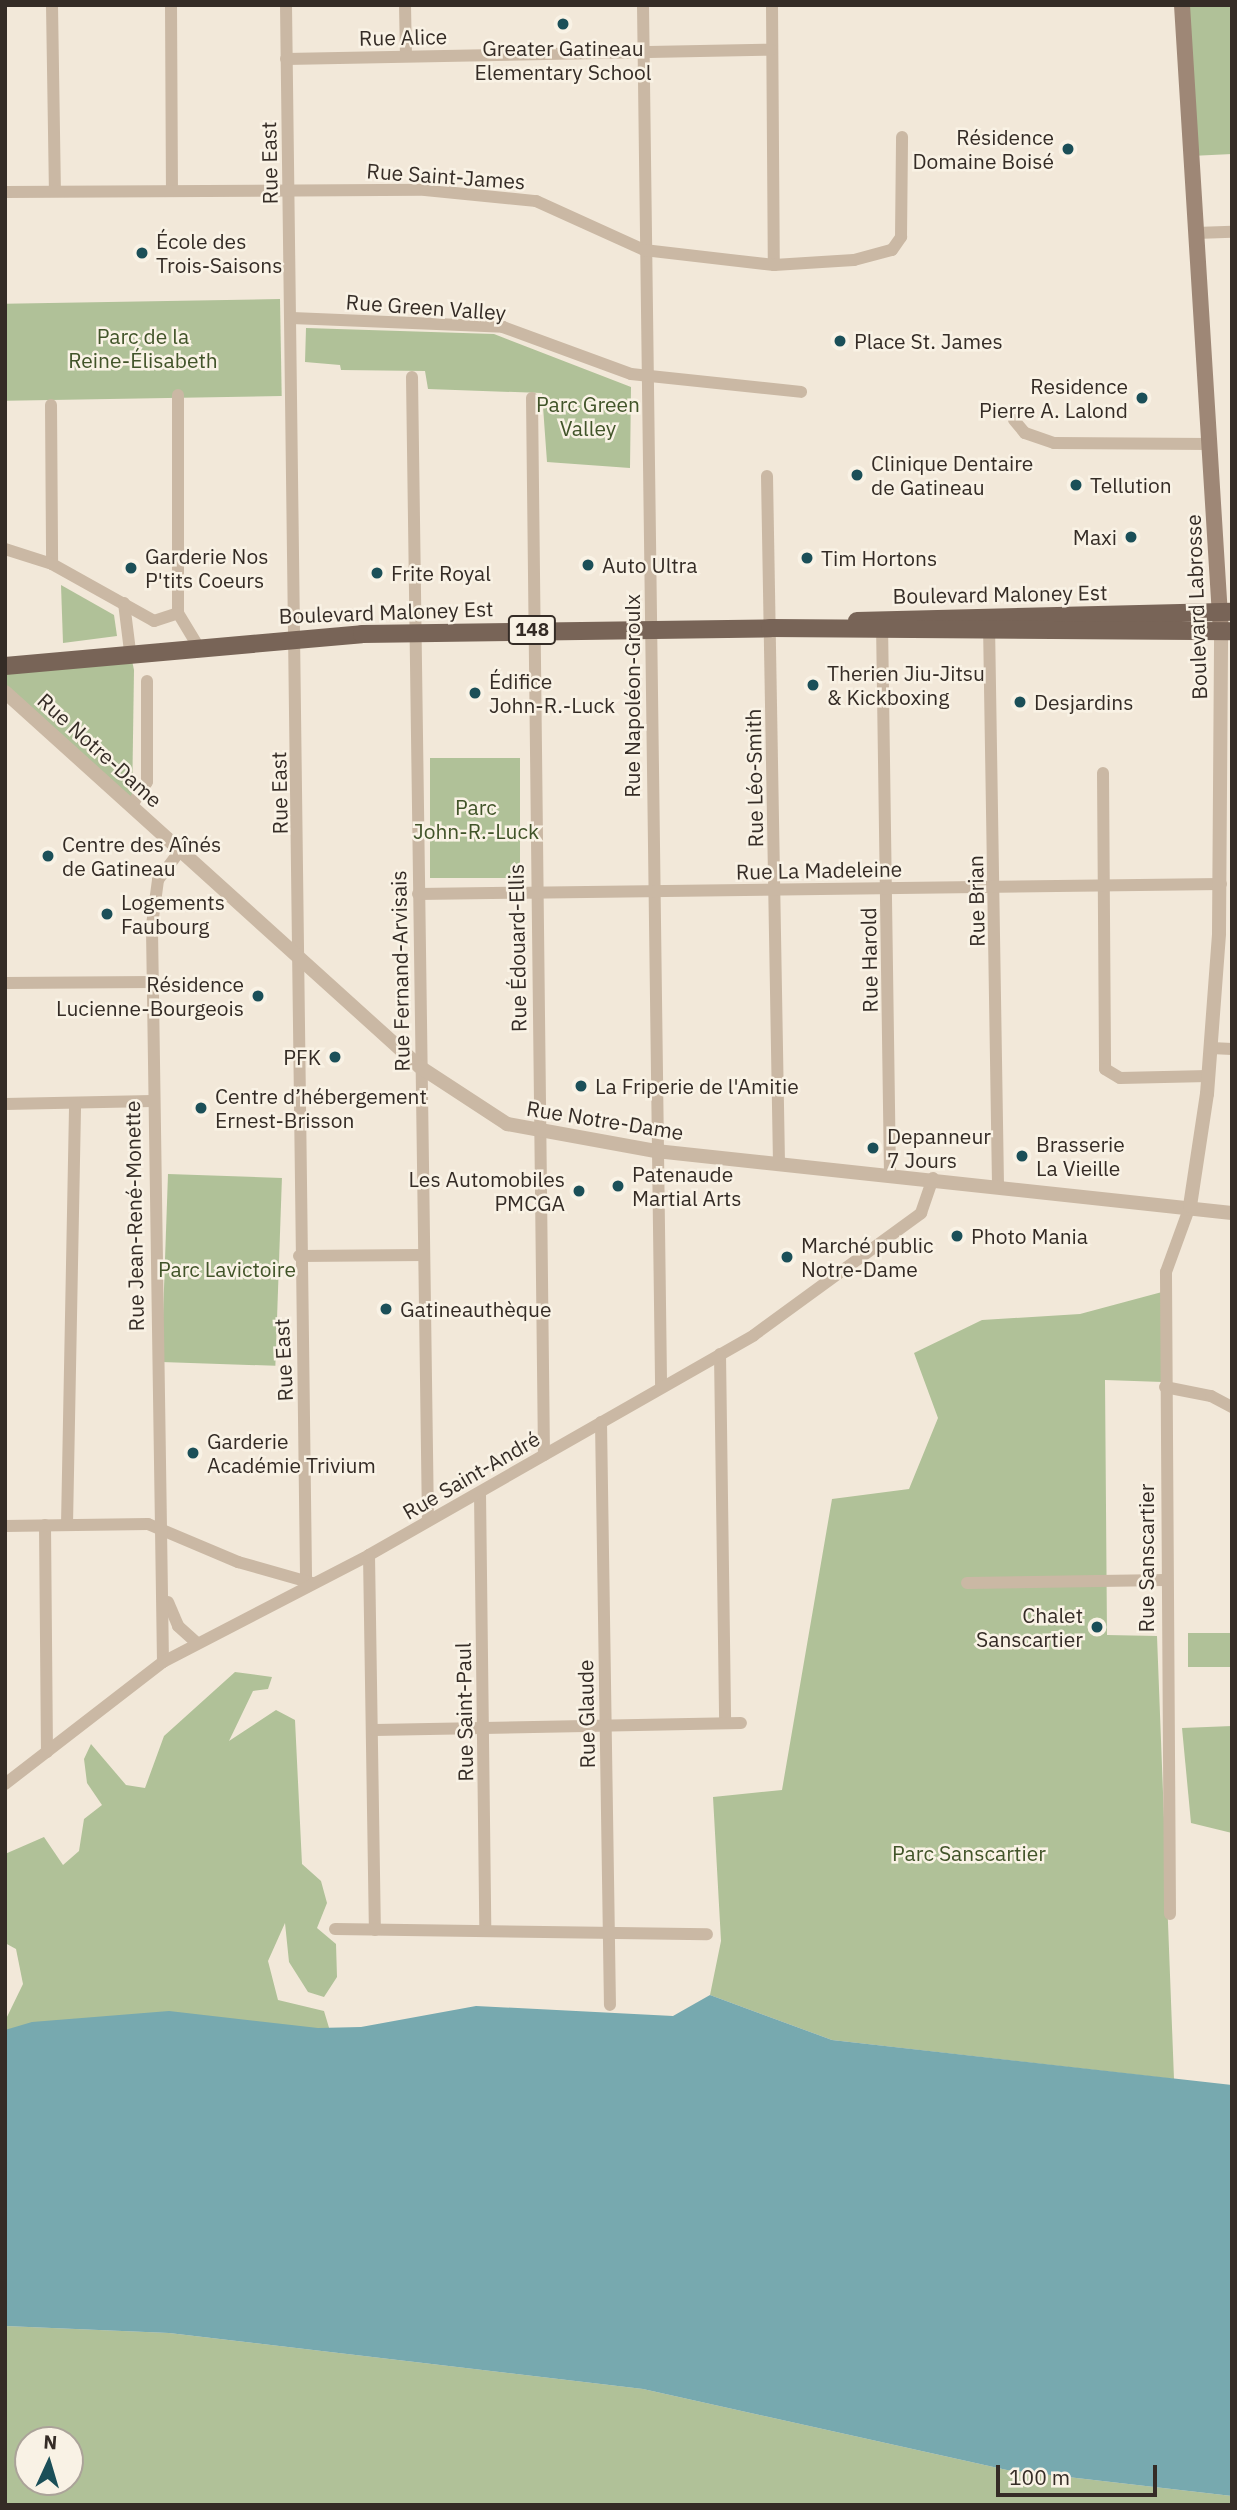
<!DOCTYPE html>
<meta charset="utf-8">
<style>
body{margin:0}
#map{position:relative;width:1237px;height:2510px;overflow:hidden;background:#f2e8d9;font-family:"IBM Plex Sans",sans-serif}
div>[style]{position:absolute}
.green>*{inset:0;background:#b0c198;transform-origin:0 0}
.water>*{inset:0;background:#77a9af}
.minor>*{height:12px;margin:-6px;padding:0 6px;transform-origin:6px;border-radius:6px;background:#cab8a4}
.tertiary>*{height:14px;margin:-7px;padding:0 7px;transform-origin:7px;border-radius:7px;background:#cab8a4}
.secondary>*{height:16px;margin:-8px;padding:0 8px;transform-origin:8px;border-radius:8px;background:#9e8776}
.primary>*{height:18px;margin:-9px;padding:0 9px;transform-origin:9px;border-radius:9px;background:#786457}
.dots>*{width:19px;height:19px;translate:-50% -50%;box-sizing:border-box;border:4px solid #f9f2e5;border-radius:50%}
span{translate:-50% -50%;white-space:nowrap;text-align:center;line-height:1.15;-webkit-text-stroke:5px #f9f2e5;paint-order:stroke}
.shield-label span{padding:2px 5px;background:#f9f2e5;border:2px solid;border-radius:5px;-webkit-text-stroke-width:0}
.shield-label{font-size:19px;color:#352c26;font-weight:700}
.street-label{font-size:21px;color:#352c26}
.poi-label{font-size:21px;color:#352c26}
.right{translate:-100% -50%;text-align:right}
.left{translate:0 -50%;text-align:left}
.park-label{font-size:21px;color:#415429}
.frame{position:absolute;inset:0;border:7px solid #352c26;pointer-events:none}
.north{position:absolute;left:14px;top:2426px;width:70px;height:70px;box-sizing:border-box;background:#f9f2e5;border:2px solid #aba399;border-radius:50%;rotate:4deg;font-size:19px;font-weight:700;line-height:28px;text-align:center;color:#352c26}
.north::after{content:'';display:block;margin:auto;width:24px;height:32px;background:#1b4f58;clip-path:polygon(50% 0,100% 100%,50% 72%,0 100%)}
.scale{position:absolute;left:996px;top:2465px;width:161px;height:32px;box-sizing:border-box;border:4px solid #352c26;border-top:0;padding-left:9px;font-size:21px;line-height:24px;white-space:nowrap;color:#352c26;-webkit-text-stroke:5px #f9f2e5;paint-order:stroke}
</style>
<div id="map">
<div class="green">
<div style="clip-path:polygon(1182px 5px,1232px 5px,1232px 154px,1191px 156px)"></div>
<div style="left:280px;top:299px;width:97px;height:275px;rotate:89deg"></div>
<div style="clip-path:polygon(306px 328px,494px 334px,631px 387px,630px 468px,547px 462px,542px 393px,428px 389px,425px 371px,341px 370px,340px 365px,305px 362px)"></div>
<div style="clip-path:polygon(61px 585px,114px 615px,117px 636px,63px 643px)"></div>
<div style="clip-path:polygon(130px 651px,134px 670px,132px 805px,5px 692px,5px 666px)"></div>
<div style="left:520px;top:758px;width:120px;height:90px;rotate:90deg"></div>
<div style="left:168px;top:1174px;width:114px;height:188px;rotate:2deg"></div>
<div style="clip-path:polygon(1162px 1292px,1163px 1382px,1105px 1380px,1107px 1635px,1157px 1636px,1174px 2079px,832px 2040px,710px 1995px,721px 1941px,713px 1797px,782px 1790px,832px 1499px,909px 1489px,938px 1418px,914px 1353px,982px 1320px,1080px 1314px)"></div>
<div style="left:1232px;top:1633px;width:34px;height:44px;rotate:90deg"></div>
<div style="clip-path:polygon(235px 1672px,272px 1677px,268px 1689px,253px 1691px,229px 1741px,276px 1710px,295px 1720px,302px 1864px,321px 1881px,327px 1903px,317px 1928px,336px 1944px,337px 1977px,324px 1997px,308px 1992px,289px 1962px,285px 1923px,268px 1961px,278px 2000px,324px 2011px,333px 2041px,5px 2049px,5px 2021px,23px 1984px,16px 1949px,5px 1943px,5px 1854px,44px 1837px,63px 1865px,79px 1851px,84px 1819px,102px 1805px,87px 1783px,84px 1759px,91px 1744px,126px 1785px,145px 1788px,164px 1736px)"></div>
<div style="clip-path:polygon(1232px 1726px,1232px 1833px,1191px 1823px,1182px 1728px)"></div>
<div style="clip-path:polygon(evenodd,5px 2326px,169px 2333px,643px 2389px,1007px 2470px,1232px 2496px,1232px 2505px,5px 2505px,5px 2326px,28px 2440px,70px 2440px,70px 2482px,28px 2482px,28px 2440px)"></div>
</div>
<div class="water">
<div style="clip-path:polygon(710px 1995px,832px 2040px,1232px 2085px,1232px 2496px,1007px 2470px,643px 2389px,169px 2333px,5px 2326px,5px 2030px,32px 2022px,169px 2011px,318px 2028px,361px 2027px,476px 2006px,673px 2016px)"></div>
</div>
<div class="minor">
<div style="left:52px;top:5px;width:185px;rotate:89.1deg"></div>
<div style="left:171px;top:5px;width:185px;rotate:89.7deg"></div>
<div style="left:286px;top:5px;width:1574px;rotate:89.27deg"></div>
<div style="left:405px;top:5px;width:51px;rotate:88.9deg"></div>
<div style="left:643px;top:5px;width:1382px;rotate:89.25deg"></div>
<div style="left:772px;top:5px;width:260px;rotate:89.6deg"></div>
<div style="left:286px;top:59px;width:485px;rotate:-1.1deg"></div>
<div style="left:5px;top:192px;width:420px;rotate:-0.3deg"></div>
<div style="left:425px;top:190px;width:112px;rotate:5.7deg"></div>
<div style="left:536px;top:201px;width:119px;rotate:24.4deg"></div>
<div style="left:644px;top:250px;width:131px;rotate:6.6deg"></div>
<div style="left:774px;top:265px;width:80px;rotate:-3.6deg"></div>
<div style="left:854px;top:260px;width:39px;rotate:-15deg"></div>
<div style="left:892px;top:250px;width:16px;rotate:-55deg"></div>
<div style="left:901px;top:237px;width:100px;rotate:-89.4deg"></div>
<div style="left:1196px;top:233px;width:36px;rotate:-2deg"></div>
<div style="left:292px;top:318px;width:211px;rotate:2.4deg"></div>
<div style="left:503px;top:327px;width:136px;rotate:20.2deg"></div>
<div style="left:631px;top:374px;width:171px;rotate:6deg"></div>
<div style="left:412px;top:377px;width:1144px;rotate:89.2deg"></div>
<div style="left:178px;top:395px;width:218px;rotate:90deg"></div>
<div style="left:178px;top:613px;width:37px;rotate:59deg"></div>
<div style="left:532px;top:398px;width:1057px;rotate:89.35deg"></div>
<div style="left:51px;top:405px;width:159px;rotate:89.6deg"></div>
<div style="left:1014px;top:420px;width:17px;rotate:50deg"></div>
<div style="left:1025px;top:433px;width:31px;rotate:19deg"></div>
<div style="left:1054px;top:443px;width:155px;rotate:0.4deg"></div>
<div style="left:767px;top:476px;width:687px;rotate:89deg"></div>
<div style="left:5px;top:549px;width:49px;rotate:17.7deg"></div>
<div style="left:52px;top:564px;width:117px;rotate:29.2deg"></div>
<div style="left:154px;top:621px;width:25px;rotate:-18deg"></div>
<div style="left:124px;top:603px;width:48px;rotate:82.9deg"></div>
<div style="left:882px;top:623px;width:551px;rotate:89.17deg"></div>
<div style="left:989px;top:624px;width:561px;rotate:89.08deg"></div>
<div style="left:1103px;top:773px;width:296px;rotate:89.6deg"></div>
<div style="left:1105px;top:1069px;width:17px;rotate:31deg"></div>
<div style="left:1120px;top:1078px;width:88px;rotate:-1.3deg"></div>
<div style="left:132px;top:805px;width:27px;rotate:-57deg"></div>
<div style="left:147px;top:782px;width:101px;rotate:-90deg"></div>
<div style="left:418px;top:894px;width:803px;rotate:-0.71deg"></div>
<div style="left:5px;top:983px;width:147px;rotate:-0.4deg"></div>
<div style="left:1211px;top:1048px;width:21px;rotate:3deg"></div>
<div style="left:5px;top:1104px;width:147px;rotate:-1.2deg"></div>
<div style="left:299px;top:1256px;width:125px;rotate:-0.5deg"></div>
<div style="left:720px;top:1354px;width:369px;rotate:89.2deg"></div>
<div style="left:1165px;top:1387px;width:47px;rotate:11.1deg"></div>
<div style="left:1211px;top:1396px;width:24px;rotate:28deg"></div>
<div style="left:601px;top:1422px;width:583px;rotate:89.12deg"></div>
<div style="left:480px;top:1493px;width:438px;rotate:89.3deg"></div>
<div style="left:45px;top:1525px;width:227px;rotate:89.5deg"></div>
<div style="left:67px;top:1525px;width:422px;rotate:-88.9deg"></div>
<div style="left:5px;top:1526px;width:143px;rotate:-0.8deg"></div>
<div style="left:148px;top:1524px;width:98px;rotate:22.9deg"></div>
<div style="left:238px;top:1562px;width:77px;rotate:15.8deg"></div>
<div style="left:369px;top:1555px;width:375px;rotate:89.1deg"></div>
<div style="left:967px;top:1583px;width:198px;rotate:-0.9deg"></div>
<div style="left:168px;top:1602px;width:26px;rotate:67deg"></div>
<div style="left:178px;top:1626px;width:25px;rotate:42deg"></div>
<div style="left:163px;top:1662px;width:737px;rotate:-90.86deg"></div>
<div style="left:152px;top:925px;width:45px;rotate:-82.4deg"></div>
<div style="left:158px;top:880px;width:36px;rotate:-53deg"></div>
<div style="left:375px;top:1730px;width:366px;rotate:-1.1deg"></div>
<div style="left:5px;top:1784px;width:200px;rotate:-37.7deg"></div>
<div style="left:163px;top:1662px;width:232px;rotate:-27.4deg"></div>
<div style="left:369px;top:1555px;width:443px;rotate:-29.7deg"></div>
<div style="left:754px;top:1335px;width:207px;rotate:-36.1deg"></div>
<div style="left:921px;top:1213px;width:37px;rotate:-71deg"></div>
<div style="left:1170px;top:1914px;width:642px;rotate:-90.36deg"></div>
<div style="left:1166px;top:1272px;width:70px;rotate:-70deg"></div>
<div style="left:335px;top:1929px;width:372px;rotate:0.8deg"></div>
</div>
<div class="tertiary">
<div style="left:5px;top:692px;width:559px;rotate:42.1deg"></div>
<div style="left:420px;top:1067px;width:104px;rotate:33.2deg"></div>
<div style="left:507px;top:1124px;width:151px;rotate:10.3deg"></div>
<div style="left:656px;top:1151px;width:579px;rotate:6.14deg"></div>
<div style="left:1190px;top:1206px;width:113px;rotate:-81.4deg"></div>
<div style="left:1207px;top:1094px;width:161px;rotate:-85.7deg"></div>
<div style="left:1219px;top:933px;width:301px;rotate:-89.6deg"></div>
</div>
<div class="secondary">
<div style="left:1182px;top:5px;width:628px;rotate:86.44deg"></div>
</div>
<div class="primary">
<div style="left:857px;top:621px;width:375px;rotate:-1.4deg"></div>
<div style="left:5px;top:666px;width:358px;rotate:-5.1deg"></div>
<div style="left:362px;top:634px;width:408px;rotate:-0.8deg"></div>
<div style="left:770px;top:628px;width:462px;rotate:0.4deg"></div>
</div>
<div class="dots">
<div style="left:563px;top:24px;background:#1b4f58"></div>
<div style="left:1068px;top:149px;background:#1b4f58"></div>
<div style="left:142px;top:253px;background:#1b4f58"></div>
<div style="left:840px;top:341px;background:#1b4f58"></div>
<div style="left:1142px;top:398px;background:#1b4f58"></div>
<div style="left:857px;top:475px;background:#1b4f58"></div>
<div style="left:1076px;top:485px;background:#1b4f58"></div>
<div style="left:1131px;top:537px;background:#1b4f58"></div>
<div style="left:807px;top:558px;background:#1b4f58"></div>
<div style="left:588px;top:565px;background:#1b4f58"></div>
<div style="left:131px;top:568px;background:#1b4f58"></div>
<div style="left:377px;top:573px;background:#1b4f58"></div>
<div style="left:813px;top:685px;background:#1b4f58"></div>
<div style="left:475px;top:693px;background:#1b4f58"></div>
<div style="left:1020px;top:702px;background:#1b4f58"></div>
<div style="left:48px;top:856px;background:#1b4f58"></div>
<div style="left:107px;top:914px;background:#1b4f58"></div>
<div style="left:258px;top:996px;background:#1b4f58"></div>
<div style="left:335px;top:1057px;background:#1b4f58"></div>
<div style="left:581px;top:1086px;background:#1b4f58"></div>
<div style="left:201px;top:1108px;background:#1b4f58"></div>
<div style="left:873px;top:1148px;background:#1b4f58"></div>
<div style="left:1022px;top:1156px;background:#1b4f58"></div>
<div style="left:618px;top:1186px;background:#1b4f58"></div>
<div style="left:579px;top:1191px;background:#1b4f58"></div>
<div style="left:957px;top:1236px;background:#1b4f58"></div>
<div style="left:787px;top:1257px;background:#1b4f58"></div>
<div style="left:386px;top:1309px;background:#1b4f58"></div>
<div style="left:193px;top:1453px;background:#1b4f58"></div>
<div style="left:1097px;top:1627px;background:#1b4f58"></div>
</div>
<div class="shield-label">
<span style="left:532px;top:630px">148</span>
</div>
<div class="street-label">
<span style="left:403px;top:37px;rotate:-1deg">Rue Alice</span>
<span style="left:269px;top:163px;rotate:-91deg">Rue East</span>
<span style="left:446px;top:176px;rotate:4deg">Rue Saint-James</span>
<span style="left:426px;top:307px;rotate:4deg">Rue Green Valley</span>
<span style="left:1000px;top:594px;rotate:-1deg">Boulevard Maloney Est</span>
<span style="left:1196px;top:607px;rotate:-92deg">Boulevard Labrosse</span>
<span style="left:386px;top:612px;rotate:-2deg">Boulevard Maloney Est</span>
<span style="left:632px;top:696px;rotate:-90deg">Rue Napoléon-Groulx</span>
<span style="left:100px;top:750px;rotate:42deg">Rue Notre-Dame</span>
<span style="left:754px;top:778px;rotate:-91deg">Rue Léo-Smith</span>
<span style="left:279px;top:793px;rotate:-91deg">Rue East</span>
<span style="left:819px;top:870px;rotate:-1deg">Rue La Madeleine</span>
<span style="left:976px;top:901px;rotate:-91deg">Rue Brian</span>
<span style="left:517px;top:948px;rotate:-91deg">Rue Édouard-Ellis</span>
<span style="left:869px;top:960px;rotate:-91deg">Rue Harold</span>
<span style="left:400px;top:971px;rotate:-91deg">Rue Fernand-Arvisais</span>
<span style="left:605px;top:1120px;rotate:9deg">Rue Notre-Dame</span>
<span style="left:134px;top:1216px;rotate:-91deg">Rue Jean-René-Monette</span>
<span style="left:283px;top:1360px;rotate:-93deg">Rue East</span>
<span style="left:471px;top:1475px;rotate:-30deg">Rue Saint-André</span>
<span style="left:1146px;top:1558px;rotate:-90deg">Rue Sanscartier</span>
<span style="left:464px;top:1712px;rotate:-91deg">Rue Saint-Paul</span>
<span style="left:586px;top:1714px;rotate:-91deg">Rue Glaude</span>
</div>
<div class="poi-label">
<span style="left:563px;top:60px">Greater Gatineau<br>Elementary School</span>
<span class="right" style="left:1054px;top:149px">Résidence<br>Domaine Boisé</span>
<span class="left" style="left:156px;top:253px">École des<br>Trois-Saisons</span>
<span class="left" style="left:854px;top:341px">Place St. James</span>
<span class="right" style="left:1128px;top:398px">Residence<br>Pierre A. Lalond</span>
<span class="left" style="left:871px;top:475px">Clinique Dentaire<br>de Gatineau</span>
<span class="left" style="left:1090px;top:485px">Tellution</span>
<span class="right" style="left:1117px;top:537px">Maxi</span>
<span class="left" style="left:145px;top:568px">Garderie Nos<br>P'tits Coeurs</span>
<span class="left" style="left:821px;top:558px">Tim Hortons</span>
<span class="left" style="left:602px;top:565px">Auto Ultra</span>
<span class="left" style="left:391px;top:573px">Frite Royal</span>
<span class="left" style="left:827px;top:685px">Therien Jiu-Jitsu<br>&amp; Kickboxing</span>
<span class="left" style="left:489px;top:693px">Édifice<br>John-R.-Luck</span>
<span class="left" style="left:1034px;top:702px">Desjardins</span>
<span class="left" style="left:62px;top:856px">Centre des Aînés<br>de Gatineau</span>
<span class="left" style="left:121px;top:914px">Logements<br>Faubourg</span>
<span class="right" style="left:244px;top:996px">Résidence<br>Lucienne-Bourgeois</span>
<span class="right" style="left:321px;top:1057px">PFK</span>
<span class="left" style="left:595px;top:1086px">La Friperie de l'Amitie</span>
<span class="left" style="left:215px;top:1108px">Centre d’hébergement<br>Ernest-Brisson</span>
<span class="left" style="left:887px;top:1148px">Depanneur<br>7 Jours</span>
<span class="left" style="left:1036px;top:1156px">Brasserie<br>La Vieille</span>
<span class="left" style="left:632px;top:1186px">Patenaude<br>Martial Arts</span>
<span class="right" style="left:565px;top:1191px">Les Automobiles<br>PMCGA</span>
<span class="left" style="left:971px;top:1236px">Photo Mania</span>
<span class="left" style="left:801px;top:1257px">Marché public<br>Notre-Dame</span>
<span class="left" style="left:400px;top:1309px">Gatineauthèque</span>
<span class="left" style="left:207px;top:1453px">Garderie<br>Académie Trivium</span>
<span class="right" style="left:1083px;top:1627px">Chalet<br>Sanscartier</span>
</div>
<div class="park-label">
<span style="left:143px;top:348px">Parc de la<br>Reine-Élisabeth</span>
<span style="left:588px;top:416px">Parc Green<br>Valley</span>
<span style="left:476px;top:819px">Parc<br>John-R.-Luck</span>
<span style="left:227px;top:1269px">Parc Lavictoire</span>
<span style="left:969px;top:1853px">Parc Sanscartier</span>
</div>
<div class="frame"></div>
<div class="north">N</div>
<div class="scale">100 m</div>
</div>
